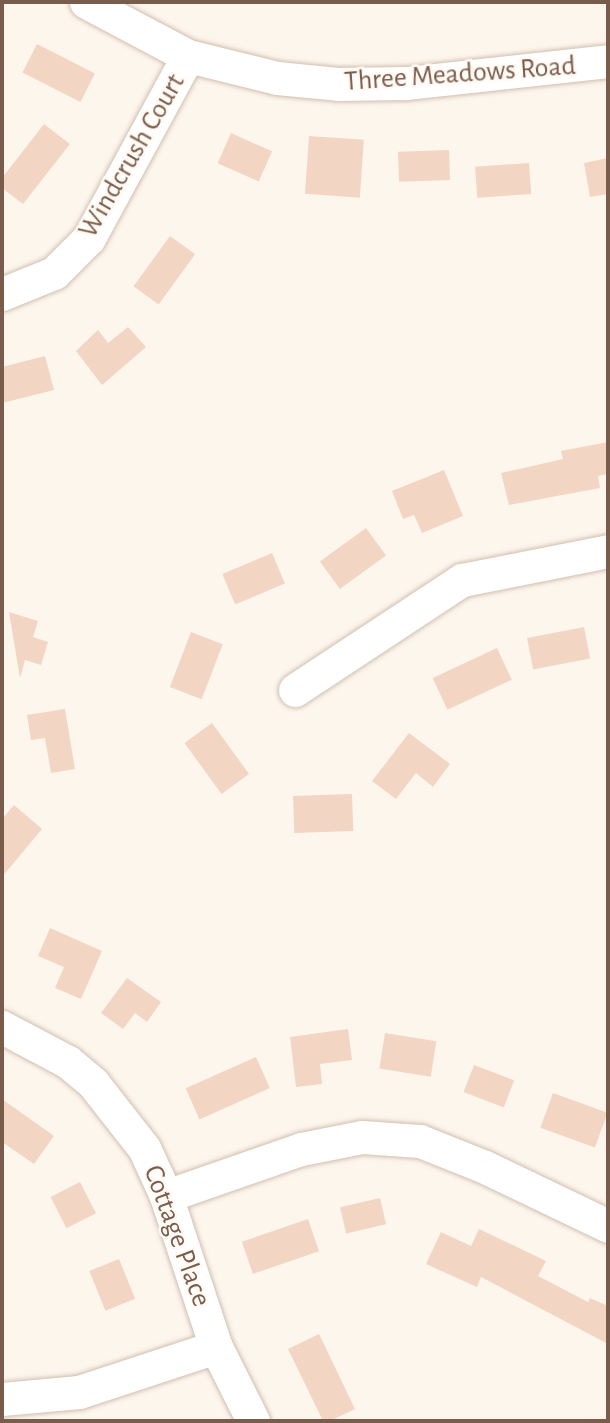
<!DOCTYPE html>
<style>
body{margin:0}
#map{position:relative;width:610px;height:1423px;overflow:hidden;background:#fdf6ec;font-family:"Alegreya Sans",sans-serif}
div>[style]{position:absolute}
.building>*{inset:0;background:#f3d5c3;transform-origin:0 0}
.roads{filter:drop-shadow(0 0 2px #d1beb0) drop-shadow(0 0 2px #d1beb0)}
.minor>*{height:33px;margin:-16.5px;padding:0 16.5px;transform-origin:16.5px;border-radius:16.5px;background:#fff}
span{translate:-50% -50%;white-space:nowrap;text-align:center;line-height:1.15;-webkit-text-stroke:5px #fffaf3;paint-order:stroke}
.street-label{font-size:28px;color:#7a5c4d}
.frame{position:absolute;inset:0;border:4px solid #7a5c4d;pointer-events:none}
</style>
<div id="map">
<div class="building">
<div style="left:37px;top:44px;width:65px;height:32px;rotate:27deg"></div>
<div style="clip-path:polygon(44px 124px,70px 144px,23px 204px,2px 188px,2px 178px)"></div>
<div style="left:231px;top:133px;width:45px;height:33px;rotate:24deg"></div>
<div style="left:309px;top:136px;width:55px;height:58px;rotate:4deg"></div>
<div style="left:449px;top:150px;width:30px;height:51px;rotate:88deg"></div>
<div style="clip-path:polygon(608px 158px,608px 194px,590px 197px,584px 163px)"></div>
<div style="left:529px;top:163px;width:31px;height:54px;rotate:86deg"></div>
<div style="left:170px;top:236px;width:31px;height:62px;rotate:36deg"></div>
<div style="clip-path:polygon(128px 327px,146px 347px,102px 385px,76px 351px,98px 330px,108px 343px)"></div>
<div style="clip-path:polygon(45px 356px,54px 390px,2px 403px,2px 367px)"></div>
<div style="clip-path:polygon(608px 442px,608px 474px,598px 476px,600px 488px,509px 505px,501px 473px,563px 459px,561px 451px)"></div>
<div style="clip-path:polygon(444px 470px,463px 516px,422px 533px,414px 515px,403px 519px,392px 491px)"></div>
<div style="left:366px;top:528px;width:34px;height:57px;rotate:54deg"></div>
<div style="left:272px;top:553px;width:33px;height:54px;rotate:67deg"></div>
<div style="clip-path:polygon(9px 612px,38px 621px,33px 637px,48px 642px,41px 665px,25px 660px,20px 678px)"></div>
<div style="left:584px;top:627px;width:32px;height:58px;rotate:79deg"></div>
<div style="left:191px;top:632px;width:34px;height:59px;rotate:21deg"></div>
<div style="left:497px;top:648px;width:35px;height:71px;rotate:65deg"></div>
<div style="clip-path:polygon(65px 709px,75px 769px,51px 773px,45px 738px,31px 740px,27px 715px)"></div>
<div style="left:212px;top:723px;width:63px;height:34px;rotate:54deg"></div>
<div style="clip-path:polygon(409px 733px,450px 764px,433px 787px,416px 773px,396px 799px,372px 781px)"></div>
<div style="left:352px;top:794px;width:37px;height:59px;rotate:88deg"></div>
<div style="clip-path:polygon(14px 805px,42px 829px,2px 877px,2px 819px)"></div>
<div style="clip-path:polygon(50px 928px,102px 951px,81px 999px,55px 988px,64px 967px,38px 956px)"></div>
<div style="clip-path:polygon(127px 978px,161px 1002px,147px 1022px,135px 1013px,123px 1029px,101px 1013px)"></div>
<div style="clip-path:polygon(348px 1029px,352px 1060px,320px 1064px,322px 1084px,296px 1087px,290px 1037px)"></div>
<div style="left:385px;top:1033px;width:52px;height:36px;rotate:9deg"></div>
<div style="left:256px;top:1057px;width:34px;height:77px;rotate:66deg"></div>
<div style="left:474px;top:1065px;width:43px;height:29px;rotate:21deg"></div>
<div style="left:553px;top:1093px;width:58px;height:37px;rotate:20deg"></div>
<div style="clip-path:polygon(2px 1099px,54px 1136px,34px 1164px,2px 1142px)"></div>
<div style="left:80px;top:1182px;width:35px;height:33px;rotate:63deg"></div>
<div style="left:380px;top:1198px;width:27px;height:41px;rotate:77deg"></div>
<div style="left:308px;top:1219px;width:34px;height:70px;rotate:71deg"></div>
<div style="clip-path:polygon(479px 1229px,546px 1261px,538px 1276px,588px 1302px,590px 1298px,608px 1306px,608px 1344px,481px 1277px,477px 1287px,426px 1264px,441px 1232px,471px 1246px)"></div>
<div style="left:119px;top:1259px;width:43px;height:32px;rotate:68deg"></div>
<div style="clip-path:polygon(319px 1334px,355px 1409px,330px 1421px,323px 1421px,288px 1349px)"></div>
</div>
<div class="roads">
<div class="minor">
<div style="left:86px;top:2px;width:115px;rotate:27.9deg"></div>
<div style="left:188px;top:56px;width:92px;rotate:13.9deg"></div>
<div style="left:277px;top:78px;width:61px;rotate:5.6deg"></div>
<div style="left:338px;top:84px;width:68px;rotate:-0.8deg"></div>
<div style="left:406px;top:83px;width:203px;rotate:-6.2deg"></div>
<div style="left:2px;top:294px;width:56px;rotate:-22deg"></div>
<div style="left:54px;top:273px;width:49px;rotate:-45deg"></div>
<div style="left:89px;top:238px;width:207px;rotate:-61.5deg"></div>
<div style="left:295px;top:690px;width:200px;rotate:-33.4deg"></div>
<div style="left:462px;top:580px;width:149px;rotate:-11.2deg"></div>
<div style="left:2px;top:1027px;width:75px;rotate:27.9deg"></div>
<div style="left:68px;top:1062px;width:33px;rotate:40deg"></div>
<div style="left:93px;top:1083px;width:83px;rotate:51.9deg"></div>
<div style="left:144px;top:1148px;width:53px;rotate:65.4deg"></div>
<div style="left:166px;top:1196px;width:159px;rotate:71.7deg"></div>
<div style="left:216px;top:1347px;width:83px;rotate:63.4deg"></div>
<div style="left:166px;top:1196px;width:143px;rotate:-19.2deg"></div>
<div style="left:301px;top:1149px;width:62px;rotate:-11.1deg"></div>
<div style="left:362px;top:1137px;width:58px;rotate:3.9deg"></div>
<div style="left:420px;top:1141px;width:70px;rotate:21.8deg"></div>
<div style="left:485px;top:1167px;width:136px;rotate:25.6deg"></div>
<div style="left:2px;top:1399px;width:77px;rotate:-5.2deg"></div>
<div style="left:79px;top:1392px;width:144px;rotate:-18.2deg"></div>
</div>
</div>
<div class="street-label">
<span style="left:460px;top:74px;rotate:-4deg">Three Meadows Road</span>
<span style="left:132px;top:156px;rotate:-60deg">Windcrush Court</span>
<span style="left:177px;top:1236px;rotate:70deg">Cottage Place</span>
</div>
<div class="frame"></div>
</div>
